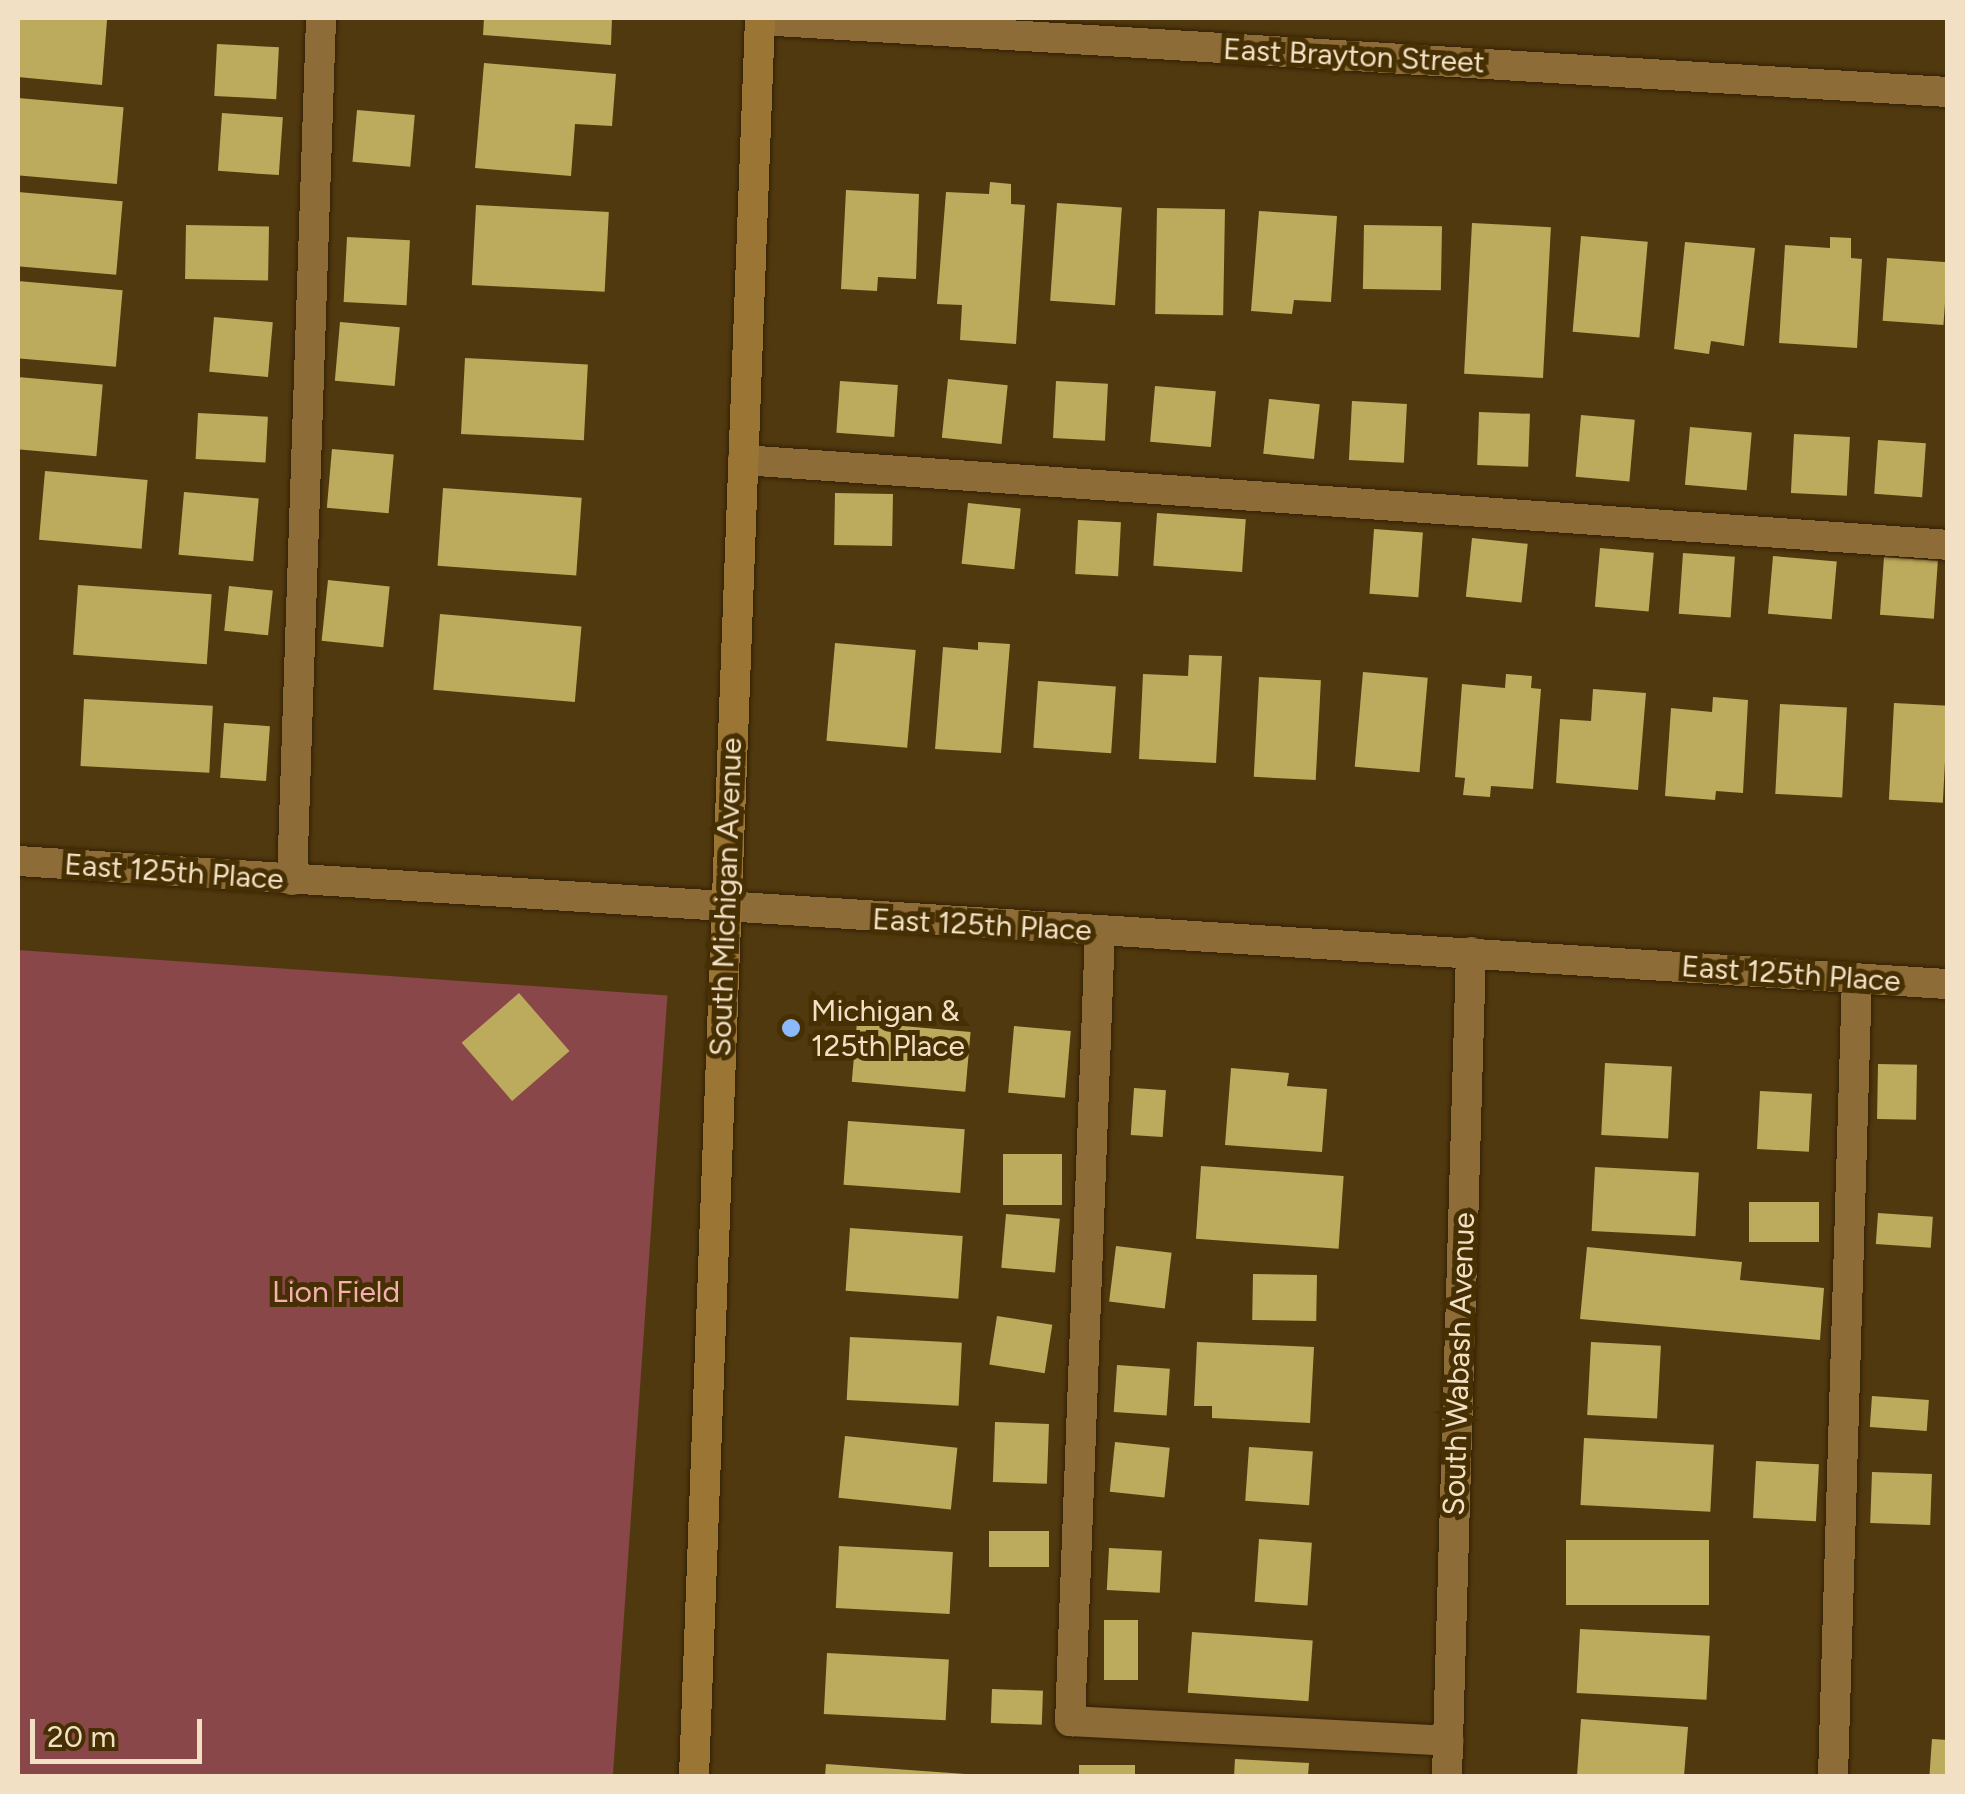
<!DOCTYPE html>
<style>
body{margin:0}
#map{position:relative;width:1965px;height:1794px;overflow:hidden;background:#51390f;font-family:Figtree,sans-serif}
div>[style]{position:absolute}
.green>*{inset:0;background:#89474a;transform-origin:0 0}
.building>*{inset:0;background:#bcab5d;transform-origin:0 0}
.roads{filter:drop-shadow(0 0 2px #322105) drop-shadow(0 0 2px #322105)}
.lane>*{height:30px;margin:-15px;padding:0 15px;transform-origin:15px;border-radius:15px;background:#8d6c37}
.street>*{height:30px;margin:-15px;padding:0 15px;transform-origin:15px;border-radius:15px;background:#8d6c37}
.secondary>*{height:30px;margin:-15px;padding:0 15px;transform-origin:15px;border-radius:15px;background:#9b7533}
.dots>*{width:28px;height:28px;translate:-50% -50%;box-sizing:border-box;border:5px solid #462f02;border-radius:50%}
span{translate:-50% -50%;white-space:nowrap;text-align:center;line-height:1.15;-webkit-text-stroke:10px #462f02;paint-order:stroke}
.street-label{font-size:30px;color:#f2e0c5}
.poi-label{font-size:30px;color:#f2e0c5}
.left{translate:0 -50%;text-align:left}
.park-label{font-size:30px;color:#f3b0b1}
.frame{position:absolute;inset:0;border:20px solid #f2e0c5;pointer-events:none}
.scale{position:absolute;left:30px;top:1719px;width:172px;height:45px;box-sizing:border-box;border:5px solid #f2e0c5;border-top:0;padding-left:12px;font-size:30px;line-height:35px;white-space:nowrap;color:#f2e0c5;-webkit-text-stroke:8px #462f02;paint-order:stroke}
</style>
<div id="map">
<div class="green">
<div style="left:18px;top:950px;width:651px;height:826px;rotate:4deg"></div>
</div>
<div class="building">
<div style="clip-path:polygon(18px 18px,107px 20px,102px 85px,18px 77px)"></div>
<div style="clip-path:polygon(484px 18px,612px 18px,611px 45px,483px 35px)"></div>
<div style="left:217px;top:44px;width:62px;height:52px;rotate:3deg"></div>
<div style="clip-path:polygon(484px 63px,616px 74px,612px 126px,575px 124px,571px 176px,475px 168px)"></div>
<div style="left:18px;top:98px;width:106px;height:77px;rotate:5deg"></div>
<div style="left:357px;top:110px;width:58px;height:52px;rotate:5deg"></div>
<div style="left:222px;top:113px;width:61px;height:58px;rotate:4deg"></div>
<div style="clip-path:polygon(990px 182px,1011px 184px,1011px 204px,1025px 205px,1016px 344px,960px 340px,962px 305px,937px 304px,946px 192px,989px 194px)"></div>
<div style="clip-path:polygon(846px 190px,919px 194px,916px 279px,878px 277px,877px 291px,841px 289px)"></div>
<div style="left:18px;top:192px;width:105px;height:74px;rotate:5deg"></div>
<div style="left:1057px;top:203px;width:65px;height:98px;rotate:4deg"></div>
<div style="left:476px;top:205px;width:133px;height:80px;rotate:3deg"></div>
<div style="left:1157px;top:208px;width:68px;height:106px;rotate:1deg"></div>
<div style="clip-path:polygon(1259px 211px,1337px 216px,1331px 302px,1294px 300px,1292px 314px,1251px 311px)"></div>
<div style="left:1472px;top:223px;width:79px;height:151px;rotate:3deg"></div>
<div style="left:186px;top:225px;width:83px;height:54px;rotate:1deg"></div>
<div style="left:1364px;top:225px;width:78px;height:64px;rotate:1deg"></div>
<div style="left:1581px;top:236px;width:67px;height:96px;rotate:5deg"></div>
<div style="left:347px;top:237px;width:63px;height:65px;rotate:3deg"></div>
<div style="clip-path:polygon(1830px 237px,1851px 238px,1851px 258px,1862px 259px,1857px 348px,1779px 343px,1785px 245px,1830px 248px)"></div>
<div style="clip-path:polygon(1685px 242px,1755px 248px,1744px 346px,1711px 341px,1709px 354px,1674px 349px)"></div>
<div style="left:1887px;top:258px;width:61px;height:63px;rotate:4deg"></div>
<div style="left:18px;top:281px;width:105px;height:77px;rotate:5deg"></div>
<div style="left:214px;top:317px;width:59px;height:55px;rotate:5deg"></div>
<div style="left:340px;top:322px;width:60px;height:59px;rotate:5deg"></div>
<div style="left:465px;top:358px;width:123px;height:76px;rotate:3deg"></div>
<div style="left:18px;top:377px;width:85px;height:72px;rotate:5deg"></div>
<div style="left:948px;top:379px;width:60px;height:59px;rotate:6deg"></div>
<div style="left:840px;top:381px;width:58px;height:52px;rotate:4deg"></div>
<div style="left:1056px;top:381px;width:52px;height:57px;rotate:3deg"></div>
<div style="left:1155px;top:386px;width:61px;height:56px;rotate:5deg"></div>
<div style="left:1269px;top:399px;width:51px;height:55px;rotate:6deg"></div>
<div style="left:1352px;top:401px;width:55px;height:59px;rotate:3deg"></div>
<div style="left:1479px;top:412px;width:51px;height:53px;rotate:2deg"></div>
<div style="left:198px;top:413px;width:70px;height:46px;rotate:3deg"></div>
<div style="left:1581px;top:415px;width:54px;height:62px;rotate:5deg"></div>
<div style="left:1690px;top:427px;width:62px;height:58px;rotate:5deg"></div>
<div style="left:1794px;top:434px;width:56px;height:59px;rotate:3deg"></div>
<div style="left:1878px;top:440px;width:48px;height:54px;rotate:4deg"></div>
<div style="left:332px;top:449px;width:62px;height:59px;rotate:5deg"></div>
<div style="left:45px;top:471px;width:103px;height:69px;rotate:5deg"></div>
<div style="left:443px;top:488px;width:139px;height:78px;rotate:4deg"></div>
<div style="left:184px;top:492px;width:75px;height:63px;rotate:5deg"></div>
<div style="left:835px;top:493px;width:58px;height:52px;rotate:1deg"></div>
<div style="left:968px;top:503px;width:53px;height:61px;rotate:6deg"></div>
<div style="left:1157px;top:513px;width:89px;height:53px;rotate:4deg"></div>
<div style="left:1078px;top:520px;width:43px;height:54px;rotate:3deg"></div>
<div style="left:1374px;top:529px;width:49px;height:65px;rotate:4deg"></div>
<div style="left:1472px;top:538px;width:56px;height:59px;rotate:6deg"></div>
<div style="left:1600px;top:548px;width:54px;height:59px;rotate:5deg"></div>
<div style="left:1683px;top:553px;width:52px;height:61px;rotate:4deg"></div>
<div style="left:1773px;top:556px;width:64px;height:58px;rotate:5deg"></div>
<div style="left:1884px;top:557px;width:54px;height:58px;rotate:4deg"></div>
<div style="left:328px;top:580px;width:62px;height:61px;rotate:6deg"></div>
<div style="left:78px;top:585px;width:134px;height:70px;rotate:4deg"></div>
<div style="left:229px;top:586px;width:44px;height:45px;rotate:6deg"></div>
<div style="left:440px;top:614px;width:142px;height:76px;rotate:5deg"></div>
<div style="clip-path:polygon(978px 642px,1010px 644px,1001px 753px,935px 749px,943px 647px,978px 650px)"></div>
<div style="left:835px;top:643px;width:81px;height:98px;rotate:5deg"></div>
<div style="clip-path:polygon(1189px 655px,1222px 656px,1216px 763px,1139px 759px,1143px 674px,1188px 676px)"></div>
<div style="left:1363px;top:672px;width:65px;height:95px;rotate:5deg"></div>
<div style="clip-path:polygon(1506px 674px,1532px 676px,1531px 688px,1541px 689px,1533px 789px,1491px 786px,1490px 797px,1463px 795px,1465px 778px,1455px 777px,1462px 684px,1505px 688px)"></div>
<div style="left:1259px;top:677px;width:62px;height:100px;rotate:3deg"></div>
<div style="left:1038px;top:681px;width:78px;height:67px;rotate:4deg"></div>
<div style="clip-path:polygon(1593px 689px,1646px 693px,1638px 790px,1556px 783px,1560px 719px,1591px 721px)"></div>
<div style="clip-path:polygon(1713px 697px,1748px 700px,1743px 793px,1716px 791px,1715px 800px,1665px 796px,1671px 708px,1712px 712px)"></div>
<div style="left:84px;top:699px;width:129px;height:67px;rotate:3deg"></div>
<div style="left:1894px;top:703px;width:54px;height:97px;rotate:3deg"></div>
<div style="left:1780px;top:704px;width:67px;height:90px;rotate:3deg"></div>
<div style="left:224px;top:723px;width:46px;height:55px;rotate:4deg"></div>
<div style="left:519px;top:993px;width:77px;height:76px;rotate:49deg"></div>
<div style="left:857px;top:1022px;width:114px;height:60px;rotate:5deg"></div>
<div style="left:1014px;top:1026px;width:57px;height:67px;rotate:5deg"></div>
<div style="left:1605px;top:1063px;width:67px;height:72px;rotate:3deg"></div>
<div style="left:1878px;top:1064px;width:39px;height:55px;rotate:1deg"></div>
<div style="clip-path:polygon(1231px 1068px,1289px 1073px,1287px 1086px,1327px 1089px,1322px 1152px,1225px 1145px)"></div>
<div style="left:1134px;top:1088px;width:32px;height:47px;rotate:4deg"></div>
<div style="left:1760px;top:1091px;width:52px;height:58px;rotate:3deg"></div>
<div style="left:848px;top:1121px;width:117px;height:64px;rotate:4deg"></div>
<div style="left:1062px;top:1154px;width:51px;height:59px;rotate:90deg"></div>
<div style="left:1201px;top:1166px;width:143px;height:73px;rotate:4deg"></div>
<div style="left:1595px;top:1167px;width:104px;height:64px;rotate:3deg"></div>
<div style="left:1749px;top:1202px;width:70px;height:40px"></div>
<div style="left:1878px;top:1213px;width:55px;height:31px;rotate:4deg"></div>
<div style="left:1006px;top:1214px;width:54px;height:54px;rotate:5deg"></div>
<div style="left:850px;top:1228px;width:113px;height:63px;rotate:4deg"></div>
<div style="left:1116px;top:1246px;width:56px;height:56px;rotate:7deg"></div>
<div style="clip-path:polygon(1587px 1247px,1742px 1262px,1740px 1280px,1824px 1288px,1820px 1340px,1580px 1319px)"></div>
<div style="left:1253px;top:1274px;width:64px;height:46px;rotate:1deg"></div>
<div style="left:997px;top:1316px;width:56px;height:49px;rotate:9deg"></div>
<div style="left:850px;top:1337px;width:112px;height:63px;rotate:3deg"></div>
<div style="clip-path:polygon(1197px 1342px,1314px 1347px,1310px 1423px,1212px 1418px,1212px 1406px,1194px 1406px)"></div>
<div style="left:1591px;top:1342px;width:70px;height:73px;rotate:3deg"></div>
<div style="left:1117px;top:1365px;width:53px;height:47px;rotate:4deg"></div>
<div style="left:1872px;top:1396px;width:57px;height:31px;rotate:4deg"></div>
<div style="left:995px;top:1422px;width:54px;height:60px;rotate:2deg"></div>
<div style="left:845px;top:1436px;width:113px;height:62px;rotate:6deg"></div>
<div style="left:1584px;top:1438px;width:130px;height:67px;rotate:3deg"></div>
<div style="left:1115px;top:1442px;width:55px;height:50px;rotate:6deg"></div>
<div style="left:1249px;top:1447px;width:64px;height:54px;rotate:4deg"></div>
<div style="left:1756px;top:1461px;width:63px;height:57px;rotate:3deg"></div>
<div style="left:1872px;top:1472px;width:60px;height:51px;rotate:2deg"></div>
<div style="left:989px;top:1531px;width:60px;height:36px"></div>
<div style="left:1259px;top:1539px;width:53px;height:63px;rotate:4deg"></div>
<div style="left:1566px;top:1540px;width:143px;height:65px"></div>
<div style="left:839px;top:1546px;width:114px;height:62px;rotate:3deg"></div>
<div style="left:1109px;top:1548px;width:53px;height:42px;rotate:3deg"></div>
<div style="left:1138px;top:1620px;width:60px;height:34px;rotate:90deg"></div>
<div style="left:1580px;top:1629px;width:130px;height:64px;rotate:3deg"></div>
<div style="left:1192px;top:1632px;width:121px;height:61px;rotate:4deg"></div>
<div style="left:827px;top:1653px;width:122px;height:61px;rotate:3deg"></div>
<div style="left:992px;top:1689px;width:51px;height:34px;rotate:2deg"></div>
<div style="clip-path:polygon(1581px 1719px,1688px 1727px,1684px 1776px,1577px 1776px)"></div>
<div style="left:1932px;top:1739px;width:16px;height:37px;rotate:4deg"></div>
<div style="clip-path:polygon(1235px 1759px,1309px 1763px,1308px 1776px,1234px 1776px)"></div>
<div style="clip-path:polygon(826px 1764px,965px 1774px,965px 1776px,825px 1776px)"></div>
<div style="left:1135px;top:1765px;width:11px;height:56px;rotate:90deg"></div>
</div>
<div class="roads">
<div class="lane">
<div style="left:743px;top:460px;width:1208px;rotate:4.03deg"></div>
<div style="left:292px;top:880px;width:862px;rotate:-88.07deg"></div>
<div style="left:1100px;top:931px;width:791px;rotate:92.17deg"></div>
<div style="left:1070px;top:1721px;width:379px;rotate:3deg"></div>
<div style="left:1833px;top:1776px;width:798px;rotate:-88.28deg"></div>
</div>
<div class="street">
<div style="left:760px;top:20px;width:1190px;rotate:3.47deg"></div>
<div style="left:18px;top:861px;width:1934px;rotate:3.65deg"></div>
<div style="left:1447px;top:1776px;width:824px;rotate:-88.33deg"></div>
</div>
<div class="secondary">
<div style="left:694px;top:1776px;width:1759px;rotate:-87.85deg"></div>
</div>
</div>
<div class="dots">
<div style="left:791px;top:1028px;background:#8cb9fc"></div>
</div>
<div class="street-label">
<span style="left:1354px;top:56px;rotate:3deg">East Brayton Street</span>
<span style="left:174px;top:872px;rotate:4deg">East 125th Place</span>
<span style="left:726px;top:897px;rotate:-88deg">South Michigan Avenue</span>
<span style="left:982px;top:925px;rotate:3deg">East 125th Place</span>
<span style="left:1791px;top:974px;rotate:4deg">East 125th Place</span>
<span style="left:1459px;top:1364px;rotate:-88deg">South Wabash Avenue</span>
</div>
<div class="poi-label">
<span class="left" style="left:811px;top:1028px">Michigan &amp;<br>125th Place</span>
</div>
<div class="park-label">
<span style="left:336px;top:1292px">Lion Field</span>
</div>
<div class="frame"></div>
<div class="scale">20 m</div>
</div>
